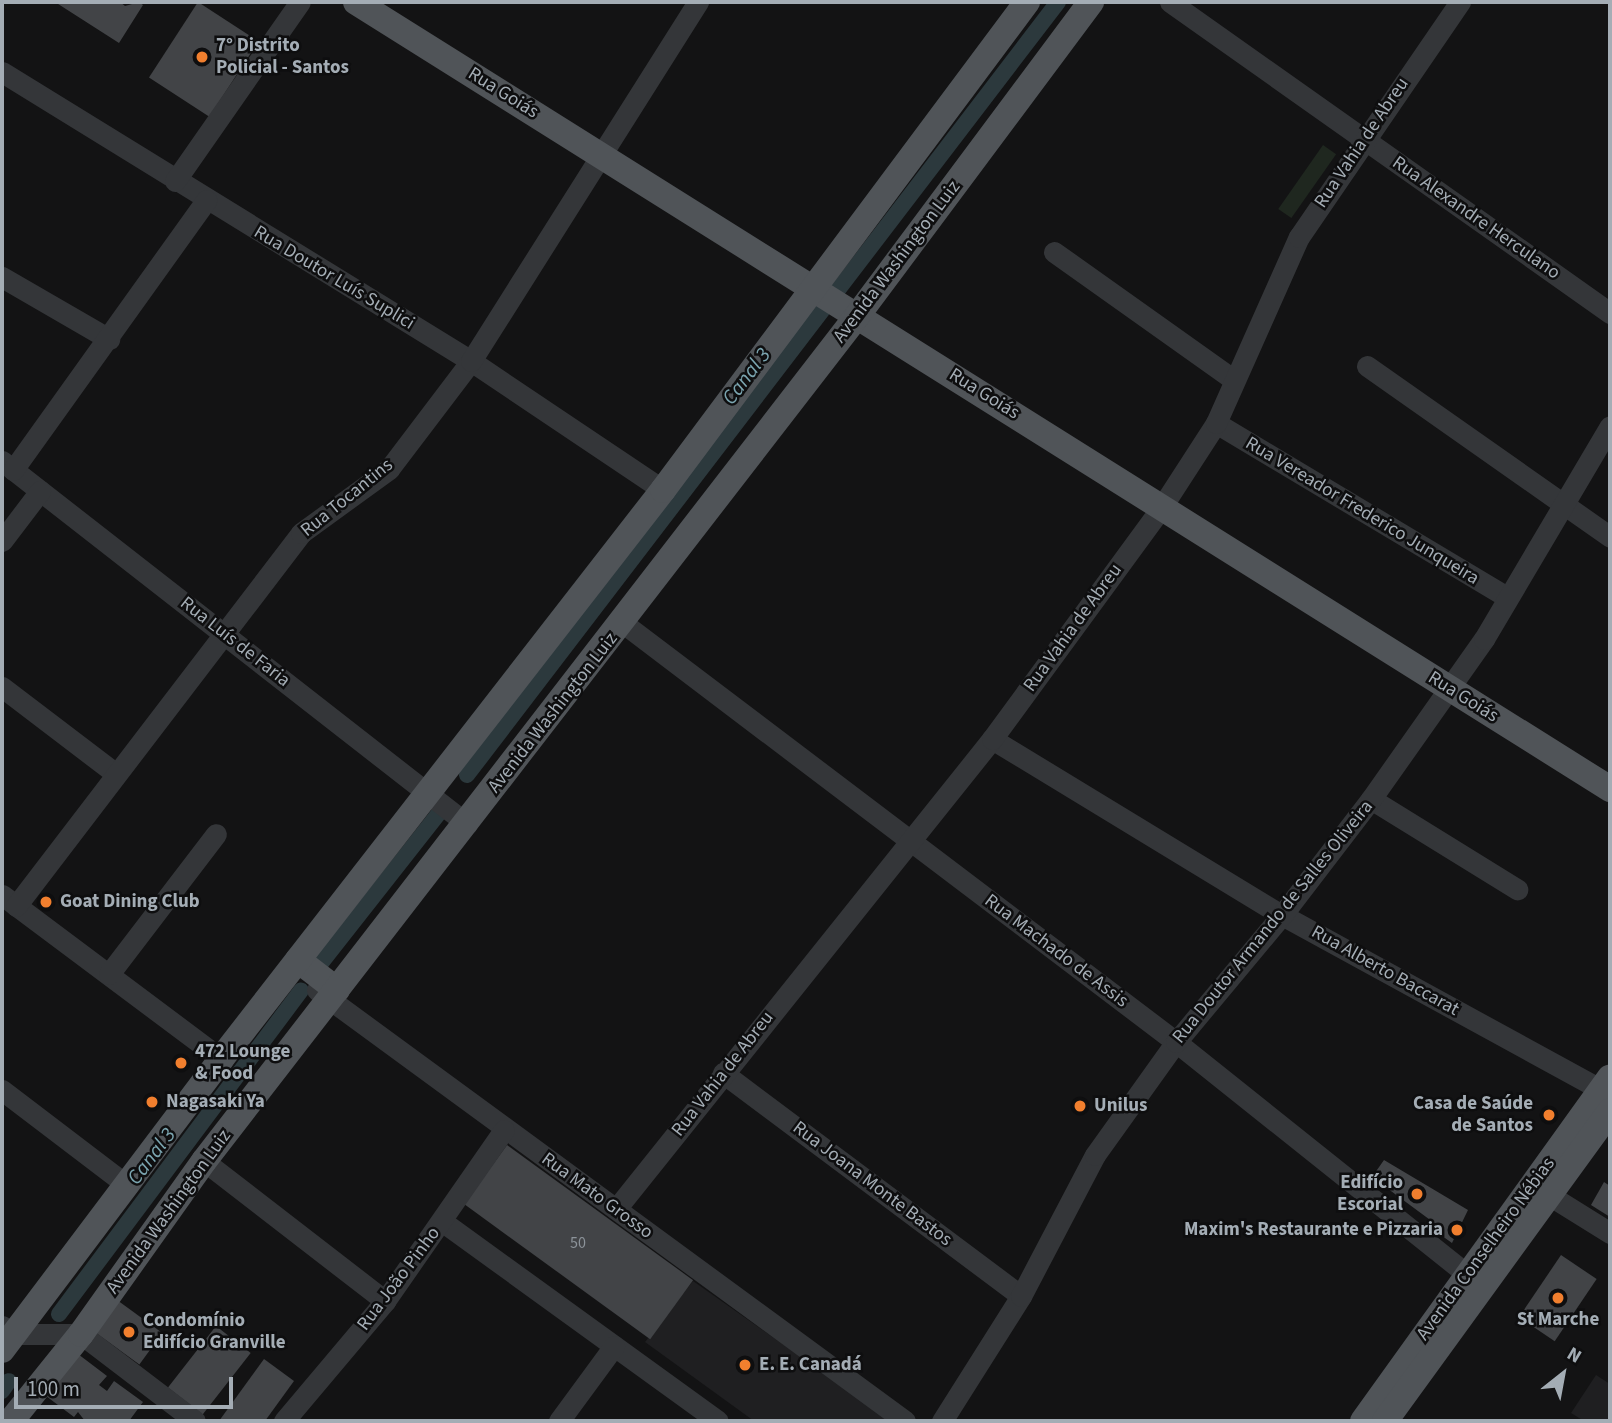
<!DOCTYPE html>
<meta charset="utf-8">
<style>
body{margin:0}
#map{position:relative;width:1612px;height:1423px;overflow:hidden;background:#131314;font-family:"Source Sans 3",sans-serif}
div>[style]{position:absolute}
.built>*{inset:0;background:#1f1f21}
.green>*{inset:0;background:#1f271f;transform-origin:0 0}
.canal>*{height:16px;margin:-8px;padding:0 8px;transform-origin:8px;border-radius:8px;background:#2c393d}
.building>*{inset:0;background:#424447;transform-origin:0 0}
.minor>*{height:21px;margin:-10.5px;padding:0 10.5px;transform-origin:10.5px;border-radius:10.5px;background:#343639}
.major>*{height:26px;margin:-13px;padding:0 13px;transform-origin:13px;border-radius:13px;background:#505458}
.dots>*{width:19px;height:19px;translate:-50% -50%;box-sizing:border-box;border:4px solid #0e0e0f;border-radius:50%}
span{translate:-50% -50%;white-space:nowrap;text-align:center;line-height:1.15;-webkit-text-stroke:5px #0e0e0f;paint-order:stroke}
.number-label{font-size:16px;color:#8c939a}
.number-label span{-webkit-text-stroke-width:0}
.poi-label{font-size:19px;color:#a4adb5;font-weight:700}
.left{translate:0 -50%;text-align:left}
.right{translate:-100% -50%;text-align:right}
.street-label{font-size:19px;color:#a4adb5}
.water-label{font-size:21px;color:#7ba5b0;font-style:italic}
.frame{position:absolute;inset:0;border:4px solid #a4adb5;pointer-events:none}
.north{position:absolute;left:1528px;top:1339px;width:70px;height:70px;-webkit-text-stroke:5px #0e0e0f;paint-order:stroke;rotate:31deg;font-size:19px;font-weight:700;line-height:28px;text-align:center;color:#a4adb5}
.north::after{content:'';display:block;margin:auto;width:24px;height:32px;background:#a4adb5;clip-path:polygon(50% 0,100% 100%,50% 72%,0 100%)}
.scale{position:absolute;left:14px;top:1377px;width:219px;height:32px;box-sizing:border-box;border:4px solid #a4adb5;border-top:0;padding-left:9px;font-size:21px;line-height:24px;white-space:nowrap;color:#a4adb5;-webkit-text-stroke:5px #0e0e0f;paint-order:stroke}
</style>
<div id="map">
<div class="built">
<div style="clip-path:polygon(693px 1281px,845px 1388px,891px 1421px,754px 1421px,645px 1342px)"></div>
<div style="clip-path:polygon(1596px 1375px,1610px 1384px,1610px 1421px,1584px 1421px,1571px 1413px)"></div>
</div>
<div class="green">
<div style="left:1323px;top:145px;width:16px;height:78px;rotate:35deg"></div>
</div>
<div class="canal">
<div style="left:467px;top:775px;width:973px;rotate:-52.6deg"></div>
<div style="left:321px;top:963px;width:191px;rotate:-51.8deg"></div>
<div style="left:59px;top:1314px;width:404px;rotate:-53.2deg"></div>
<div style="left:2px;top:1391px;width:12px;rotate:-55deg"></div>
</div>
<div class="building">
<div style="clip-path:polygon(55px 2px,120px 2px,125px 6px,139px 2px,143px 5px,119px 43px)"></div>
<div style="left:198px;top:2px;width:72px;height:90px;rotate:33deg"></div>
<div style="left:507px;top:1145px;width:230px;height:73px;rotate:36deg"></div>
<div style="clip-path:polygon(1384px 1160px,1468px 1210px,1452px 1243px,1438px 1233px,1441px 1228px,1372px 1177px)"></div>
<div style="clip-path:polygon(1604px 1182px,1610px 1186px,1610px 1217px,1591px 1205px)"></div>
<div style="left:1561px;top:1255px;width:43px;height:75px;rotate:34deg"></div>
<div style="left:117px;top:1300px;width:56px;height:39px;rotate:36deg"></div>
<div style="left:216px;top:1326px;width:44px;height:78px;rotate:38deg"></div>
<div style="clip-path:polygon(78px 1354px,107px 1376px,99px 1385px,107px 1391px,114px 1381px,143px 1402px,129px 1421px,85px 1421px,78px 1412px,74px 1417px,46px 1396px)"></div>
<div style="clip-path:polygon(264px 1359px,294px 1381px,265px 1421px,219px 1421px)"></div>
</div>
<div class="minor">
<div style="left:1170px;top:2px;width:539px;rotate:35.25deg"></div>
<div style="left:2px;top:72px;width:551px;rotate:31.64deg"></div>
<div style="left:471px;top:361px;width:231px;rotate:33.9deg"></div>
<div style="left:175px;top:181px;width:218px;rotate:-55.1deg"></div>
<div style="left:1054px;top:252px;width:221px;rotate:35.4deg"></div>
<div style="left:2px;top:277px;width:124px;rotate:30.1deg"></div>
<div style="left:1367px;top:366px;width:297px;rotate:35.1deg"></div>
<div style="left:1216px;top:423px;width:340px;rotate:30.9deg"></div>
<div style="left:2px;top:461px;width:590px;rotate:37.98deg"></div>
<div style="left:13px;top:470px;width:332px;rotate:-54.4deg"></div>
<div style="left:2px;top:541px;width:63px;rotate:-52.8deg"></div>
<div style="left:623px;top:623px;width:694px;rotate:37.15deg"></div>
<div style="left:1176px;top:1042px;width:389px;rotate:38.6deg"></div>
<div style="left:2px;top:687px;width:143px;rotate:37.3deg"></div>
<div style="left:992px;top:739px;width:339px;rotate:31.3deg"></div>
<div style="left:1282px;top:915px;width:364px;rotate:28.7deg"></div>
<div style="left:1371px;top:799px;width:172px;rotate:31.7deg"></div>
<div style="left:2px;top:895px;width:274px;rotate:36.8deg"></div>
<div style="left:16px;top:906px;width:469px;rotate:-52.6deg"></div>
<div style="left:301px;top:533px;width:109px;rotate:-36deg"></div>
<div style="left:389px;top:469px;width:136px;rotate:-52.8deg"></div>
<div style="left:471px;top:361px;width:425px;rotate:-57.7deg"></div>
<div style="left:109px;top:974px;width:176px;rotate:-52.6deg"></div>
<div style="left:317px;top:990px;width:729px;rotate:36.24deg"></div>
<div style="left:723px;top:1073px;width:372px;rotate:36.8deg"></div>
<div style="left:2px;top:1090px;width:158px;rotate:37.3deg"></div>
<div style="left:204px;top:1161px;width:229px;rotate:37.7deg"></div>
<div style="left:1549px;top:1195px;width:72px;rotate:31.9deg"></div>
<div style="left:616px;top:1209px;width:602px;rotate:-51.34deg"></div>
<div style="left:992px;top:739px;width:290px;rotate:-53.8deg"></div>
<div style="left:1163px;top:505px;width:98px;rotate:-57.1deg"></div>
<div style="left:1216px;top:423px;width:204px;rotate:-66deg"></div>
<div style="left:1299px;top:237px;width:285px;rotate:-55.6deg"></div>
<div style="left:443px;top:1222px;width:339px;rotate:35.9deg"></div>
<div style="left:2px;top:1326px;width:14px;rotate:34deg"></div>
<div style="left:14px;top:1334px;width:67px"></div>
<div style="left:81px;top:1334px;width:143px;rotate:37.3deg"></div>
<div style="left:284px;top:1421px;width:157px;rotate:-49.9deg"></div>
<div style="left:385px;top:1301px;width:208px;rotate:-55.2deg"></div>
<div style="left:559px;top:1421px;width:93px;rotate:-53.7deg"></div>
<div style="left:942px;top:1421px;width:148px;rotate:-57.7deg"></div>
<div style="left:1021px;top:1296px;width:159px;rotate:-62.3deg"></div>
<div style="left:1095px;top:1155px;width:139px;rotate:-54.4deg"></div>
<div style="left:1176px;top:1042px;width:165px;rotate:-50.2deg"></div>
<div style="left:1282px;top:915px;width:146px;rotate:-52.5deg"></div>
<div style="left:1371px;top:799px;width:196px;rotate:-54.8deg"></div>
<div style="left:1484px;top:639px;width:247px;rotate:-59.4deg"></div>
</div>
<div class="major">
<div style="left:356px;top:2px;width:1481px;rotate:32.11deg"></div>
<div style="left:298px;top:960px;width:49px;rotate:37.6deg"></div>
<div style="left:2px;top:1350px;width:364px;rotate:-53deg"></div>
<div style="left:221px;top:1059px;width:721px;rotate:-52.16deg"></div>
<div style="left:663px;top:490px;width:609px;rotate:-53.28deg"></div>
<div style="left:11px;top:1421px;width:112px;rotate:-51.2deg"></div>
<div style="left:81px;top:1334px;width:212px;rotate:-54.6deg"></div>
<div style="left:204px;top:1161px;width:1068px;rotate:-52.3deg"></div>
<div style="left:857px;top:316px;width:392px;rotate:-53.3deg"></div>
<div style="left:1363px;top:1421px;width:423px;rotate:-54.3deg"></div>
<div style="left:1385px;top:1421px;width:383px;rotate:-54deg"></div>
</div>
<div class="dots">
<div style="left:202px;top:57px;background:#f17f2e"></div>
<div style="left:46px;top:902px;background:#f17f2e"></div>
<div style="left:181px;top:1063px;background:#f17f2e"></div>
<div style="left:152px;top:1102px;background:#f17f2e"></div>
<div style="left:1080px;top:1106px;background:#f17f2e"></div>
<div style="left:1549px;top:1115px;background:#f17f2e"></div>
<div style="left:1417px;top:1194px;background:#f17f2e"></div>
<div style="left:1457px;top:1230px;background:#f17f2e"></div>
<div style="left:1558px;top:1298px;background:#f17f2e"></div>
<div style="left:129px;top:1332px;background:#f17f2e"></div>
<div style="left:745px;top:1365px;background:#f17f2e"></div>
</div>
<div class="number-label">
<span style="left:578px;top:1243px">50</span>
</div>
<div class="poi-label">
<span class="left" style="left:216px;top:57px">7° Distrito<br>Policial - Santos</span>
<span class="left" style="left:60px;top:902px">Goat Dining Club</span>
<span class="left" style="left:195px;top:1063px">472 Lounge<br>&amp; Food</span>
<span class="left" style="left:166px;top:1102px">Nagasaki Ya</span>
<span class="right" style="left:1533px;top:1115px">Casa de Saúde<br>de Santos</span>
<span class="left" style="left:1094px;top:1106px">Unilus</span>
<span class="right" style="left:1403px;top:1194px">Edifício<br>Escorial</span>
<span class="right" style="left:1443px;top:1230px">Maxim's Restaurante e Pizzaria</span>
<span style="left:1558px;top:1320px">St Marche</span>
<span class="left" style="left:143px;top:1332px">Condomínio<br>Edifício Granville</span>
<span class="left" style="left:759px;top:1365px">E. E. Canadá</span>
</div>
<div class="street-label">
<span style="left:503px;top:93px;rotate:32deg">Rua Goiás</span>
<span style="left:1362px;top:143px;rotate:-56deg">Rua Vahia de Abreu</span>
<span style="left:1476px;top:218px;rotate:35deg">Rua Alexandre Herculano</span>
<span style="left:897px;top:262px;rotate:-53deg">Avenida Washington Luiz</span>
<span style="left:334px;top:278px;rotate:31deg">Rua Doutor Luís Suplici</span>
<span style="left:984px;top:394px;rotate:32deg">Rua Goiás</span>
<span style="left:347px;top:498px;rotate:-39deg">Rua Tocantins</span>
<span style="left:1362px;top:511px;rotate:31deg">Rua Vereador Frederico Junqueira</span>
<span style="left:1073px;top:628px;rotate:-54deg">Rua Vahia de Abreu</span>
<span style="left:235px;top:642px;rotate:38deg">Rua Luís de Faria</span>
<span style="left:1463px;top:697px;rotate:32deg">Rua Goiás</span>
<span style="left:553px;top:713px;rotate:-52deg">Avenida Washington Luiz</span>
<span style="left:1273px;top:922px;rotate:-51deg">Rua Doutor Armando de Salles Oliveira</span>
<span style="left:1056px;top:951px;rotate:37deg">Rua Machado de Assis</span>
<span style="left:1385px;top:971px;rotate:29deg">Rua Alberto Baccarat</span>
<span style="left:723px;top:1074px;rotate:-52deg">Rua Vahia de Abreu</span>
<span style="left:872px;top:1184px;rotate:37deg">Rua Joana Monte Bastos</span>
<span style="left:597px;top:1196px;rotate:36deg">Rua Mato Grosso</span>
<span style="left:169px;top:1212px;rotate:-54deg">Avenida Washington Luiz</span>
<span style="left:1486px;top:1249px;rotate:-54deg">Avenida Conselheiro Nébias</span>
<span style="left:399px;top:1279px;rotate:-53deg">Rua João Pinho</span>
</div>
<div class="water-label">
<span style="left:746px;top:376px;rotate:-53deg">Canal 3</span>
<span style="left:151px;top:1156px;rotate:-53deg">Canal 3</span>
</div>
<div class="frame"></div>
<div class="north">N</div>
<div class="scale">100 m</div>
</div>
